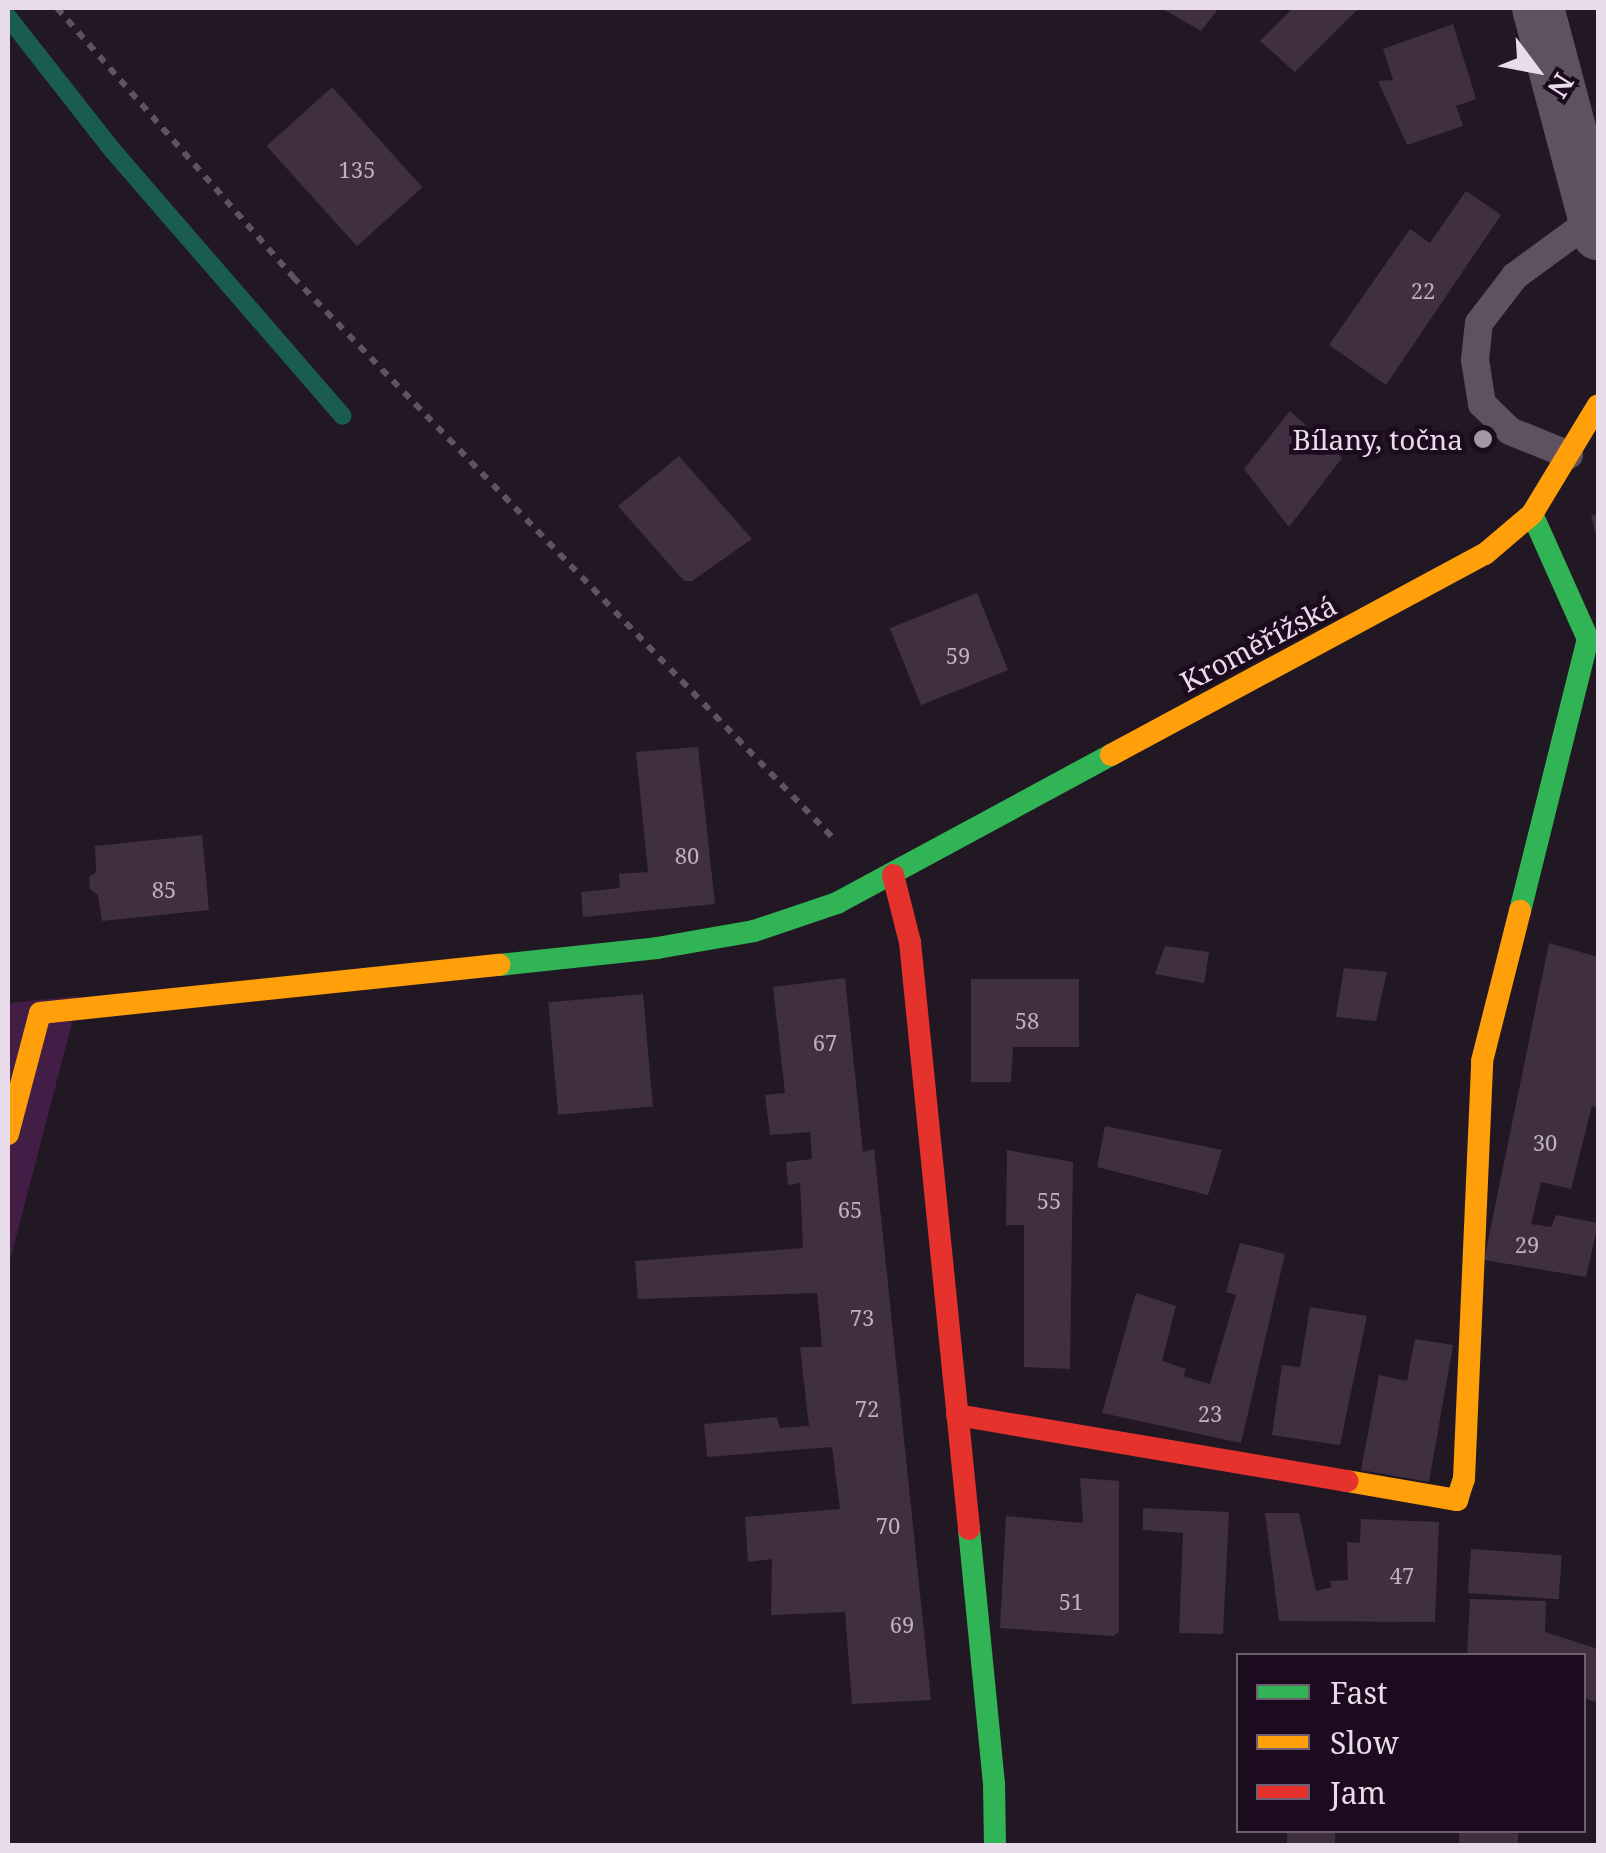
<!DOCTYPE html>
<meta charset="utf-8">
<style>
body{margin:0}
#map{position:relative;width:1606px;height:1853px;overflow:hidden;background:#221824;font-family:"Noto Serif",serif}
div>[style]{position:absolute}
.green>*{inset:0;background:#421e46}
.stream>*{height:18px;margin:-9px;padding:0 9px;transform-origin:9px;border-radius:9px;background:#1b5c52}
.building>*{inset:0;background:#3f2f41;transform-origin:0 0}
.path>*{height:6px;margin-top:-3px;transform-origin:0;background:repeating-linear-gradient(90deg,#5e5460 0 8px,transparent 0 16px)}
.lane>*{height:28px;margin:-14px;padding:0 14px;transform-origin:14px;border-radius:14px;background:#5e5160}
.street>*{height:52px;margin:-26px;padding:0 26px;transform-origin:26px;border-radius:26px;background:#5e5160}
.fast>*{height:22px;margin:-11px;padding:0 11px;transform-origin:11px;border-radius:11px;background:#30b455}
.slow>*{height:22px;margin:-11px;padding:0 11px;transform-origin:11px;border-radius:11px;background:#ff9f0a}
.jam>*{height:22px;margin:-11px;padding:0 11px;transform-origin:11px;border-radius:11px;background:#e5322d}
.dots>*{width:28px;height:28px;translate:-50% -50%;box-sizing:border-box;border:5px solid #1c0b1e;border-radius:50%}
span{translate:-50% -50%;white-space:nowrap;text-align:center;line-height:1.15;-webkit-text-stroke:9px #1c0b1e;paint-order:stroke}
.number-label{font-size:22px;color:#beb1c0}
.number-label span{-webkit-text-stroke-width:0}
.poi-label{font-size:28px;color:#e9dcea}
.right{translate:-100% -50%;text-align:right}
.street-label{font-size:28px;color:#e9dcea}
.frame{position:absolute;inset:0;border:10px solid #e9dcea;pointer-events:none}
.legend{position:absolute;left:1236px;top:1653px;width:350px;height:180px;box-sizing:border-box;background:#1c0b1e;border:2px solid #6e5f70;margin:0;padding:12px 18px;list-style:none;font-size:30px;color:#e9dcea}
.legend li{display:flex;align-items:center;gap:20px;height:50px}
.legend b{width:50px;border:2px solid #6e5f70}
.north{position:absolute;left:1486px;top:20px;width:100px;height:100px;-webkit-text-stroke:8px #1c0b1e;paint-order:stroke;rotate:122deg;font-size:28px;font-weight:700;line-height:40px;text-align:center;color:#e9dcea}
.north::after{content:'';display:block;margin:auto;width:35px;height:45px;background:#e9dcea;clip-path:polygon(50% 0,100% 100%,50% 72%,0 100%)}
</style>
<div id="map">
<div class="green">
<div style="clip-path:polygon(79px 996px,8px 1268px,8px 1003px)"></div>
</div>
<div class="stream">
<div style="left:8px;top:17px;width:172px;rotate:51.9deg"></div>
<div style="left:114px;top:152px;width:349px;rotate:49.1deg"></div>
</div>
<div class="building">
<div style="clip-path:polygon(1161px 8px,1219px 8px,1201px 31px)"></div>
<div style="clip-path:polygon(1293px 8px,1359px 8px,1295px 72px,1260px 41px)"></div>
<div style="clip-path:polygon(1453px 24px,1476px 99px,1456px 106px,1463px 126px,1407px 145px,1378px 81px,1393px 80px,1383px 49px)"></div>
<div style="left:332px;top:87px;width:135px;height:88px;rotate:48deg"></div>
<div style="clip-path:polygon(1466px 191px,1501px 215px,1386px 385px,1329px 345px,1410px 229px,1430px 243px)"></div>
<div style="clip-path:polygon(1290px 411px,1342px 458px,1289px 527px,1244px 469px)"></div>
<div style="clip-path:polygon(679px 456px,752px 539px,692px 581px,684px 581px,618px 506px)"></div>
<div style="clip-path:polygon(1598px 514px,1598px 539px,1597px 539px,1591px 516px)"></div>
<div style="left:977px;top:593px;width:83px;height:94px;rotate:68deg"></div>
<div style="clip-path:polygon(698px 747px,715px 904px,583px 917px,581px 892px,620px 888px,619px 874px,648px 872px,636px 752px)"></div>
<div style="clip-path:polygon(202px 835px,209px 910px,102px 921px,98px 895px,90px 889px,89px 877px,96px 872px,95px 846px)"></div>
<div style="clip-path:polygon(1549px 943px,1598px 957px,1598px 1108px,1592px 1106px,1571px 1189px,1541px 1182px,1531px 1224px,1551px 1227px,1556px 1215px,1598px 1223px,1586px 1277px,1484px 1260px)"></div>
<div style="clip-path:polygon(1165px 946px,1209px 952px,1204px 983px,1155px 974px)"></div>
<div style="clip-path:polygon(1344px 968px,1387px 972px,1376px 1021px,1336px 1017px)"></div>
<div style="clip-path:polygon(845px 978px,863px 1152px,874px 1149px,931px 1700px,852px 1704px,845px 1612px,771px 1615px,772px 1559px,748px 1562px,745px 1517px,840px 1509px,832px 1447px,707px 1457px,704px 1424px,777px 1417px,780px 1428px,809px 1426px,800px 1347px,822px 1347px,817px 1293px,638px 1299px,635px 1261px,803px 1248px,800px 1183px,788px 1185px,786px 1162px,812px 1159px,810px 1132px,770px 1135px,765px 1095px,785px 1093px,773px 987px)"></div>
<div style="clip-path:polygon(971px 979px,1079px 979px,1079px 1047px,1013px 1047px,1011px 1082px,971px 1082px)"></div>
<div style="left:643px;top:994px;width:113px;height:95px;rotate:85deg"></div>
<div style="clip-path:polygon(1105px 1126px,1222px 1150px,1208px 1195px,1097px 1167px)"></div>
<div style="clip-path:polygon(1007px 1150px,1073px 1162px,1070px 1369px,1024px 1367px,1024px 1225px,1006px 1225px)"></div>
<div style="clip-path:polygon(1240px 1243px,1285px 1254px,1241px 1443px,1102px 1413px,1136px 1293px,1176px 1306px,1162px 1361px,1186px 1369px,1183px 1376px,1210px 1384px,1236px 1295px,1226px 1292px)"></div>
<div style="clip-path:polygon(1310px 1307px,1367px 1316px,1340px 1445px,1272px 1435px,1282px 1365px,1300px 1367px)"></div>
<div style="clip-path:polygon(1415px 1339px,1453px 1345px,1429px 1482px,1361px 1470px,1379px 1375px,1407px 1381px)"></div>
<div style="clip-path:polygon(1080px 1478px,1119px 1481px,1119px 1632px,1113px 1636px,1000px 1628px,1006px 1516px,1083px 1523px)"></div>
<div style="clip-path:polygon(1143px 1508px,1229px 1512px,1223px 1634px,1179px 1633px,1183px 1533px,1143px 1530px)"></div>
<div style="clip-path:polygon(1265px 1513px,1299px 1513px,1316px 1591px,1332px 1587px,1330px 1581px,1348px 1580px,1347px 1542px,1360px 1543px,1361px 1519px,1439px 1522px,1435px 1622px,1279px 1621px)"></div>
<div style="left:1471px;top:1549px;width:91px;height:44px;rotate:4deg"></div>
<div style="clip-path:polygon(1470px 1599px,1546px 1601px,1545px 1632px,1598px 1649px,1598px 1703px,1584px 1698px,1584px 1656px,1467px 1656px)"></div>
<div style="left:1287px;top:1830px;width:48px;height:16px"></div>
<div style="left:1459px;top:1830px;width:59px;height:16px"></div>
</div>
<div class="path">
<div style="left:57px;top:8px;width:358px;rotate:48.7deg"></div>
<div style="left:293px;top:277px;width:783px;rotate:46.09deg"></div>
</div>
<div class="lane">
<div style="left:1569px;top:455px;width:64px;rotate:-157.9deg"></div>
<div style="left:1510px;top:431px;width:39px;rotate:-136deg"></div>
<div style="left:1482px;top:404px;width:45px;rotate:-99deg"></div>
<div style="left:1475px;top:360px;width:37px;rotate:-84deg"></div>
<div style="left:1479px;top:323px;width:59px;rotate:-52.5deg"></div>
<div style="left:1515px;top:276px;width:97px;rotate:-36.2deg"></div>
</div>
<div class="street">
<div style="left:1538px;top:8px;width:234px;rotate:75.1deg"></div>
</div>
<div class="fast">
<div style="left:1520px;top:911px;width:280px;rotate:-76deg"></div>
<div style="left:1588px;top:639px;width:137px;rotate:-114.1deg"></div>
<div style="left:499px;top:965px;width:159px;rotate:-6.1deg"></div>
<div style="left:657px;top:948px;width:98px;rotate:-9.9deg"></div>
<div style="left:754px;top:931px;width:88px;rotate:-18.6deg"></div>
<div style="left:837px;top:903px;width:311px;rotate:-28.4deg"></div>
<div style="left:969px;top:1529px;width:255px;rotate:84.4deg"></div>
<div style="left:994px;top:1783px;width:63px;rotate:89.1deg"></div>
</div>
<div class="slow">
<div style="left:1111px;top:755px;width:425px;rotate:-28.3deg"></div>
<div style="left:1485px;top:554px;width:62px;rotate:-40.4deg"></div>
<div style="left:1532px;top:514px;width:127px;rotate:-58.8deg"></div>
<div style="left:8px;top:1134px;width:125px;rotate:-75.2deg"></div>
<div style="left:40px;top:1013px;width:462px;rotate:-6deg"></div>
<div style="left:1347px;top:1481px;width:112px;rotate:9.8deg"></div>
<div style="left:1457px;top:1500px;width:22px;rotate:-72deg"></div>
<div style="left:1464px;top:1479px;width:418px;rotate:-87.5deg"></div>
<div style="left:1482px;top:1061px;width:155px;rotate:-75.8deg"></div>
</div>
<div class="jam">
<div style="left:893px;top:875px;width:69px;rotate:75.8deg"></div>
<div style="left:910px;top:942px;width:590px;rotate:84.26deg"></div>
<div style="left:957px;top:1415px;width:396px;rotate:9.6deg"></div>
</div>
<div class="dots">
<div style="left:1483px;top:439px;background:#a397a5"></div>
</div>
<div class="number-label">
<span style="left:357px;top:170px">135</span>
<span style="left:1423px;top:291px">22</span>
<span style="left:958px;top:656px">59</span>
<span style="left:687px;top:856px">80</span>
<span style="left:164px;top:890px">85</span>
<span style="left:1027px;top:1021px">58</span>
<span style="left:825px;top:1043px">67</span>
<span style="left:1545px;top:1143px">30</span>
<span style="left:1049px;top:1201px">55</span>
<span style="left:850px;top:1210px">65</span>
<span style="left:1527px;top:1245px">29</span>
<span style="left:862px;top:1318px">73</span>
<span style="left:867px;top:1409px">72</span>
<span style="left:1210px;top:1414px">23</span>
<span style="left:888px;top:1526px">70</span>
<span style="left:1402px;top:1576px">47</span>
<span style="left:1071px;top:1602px">51</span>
<span style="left:902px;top:1625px">69</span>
</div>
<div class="poi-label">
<span class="right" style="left:1463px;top:439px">Bílany, točna</span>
</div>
<div class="street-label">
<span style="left:1258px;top:643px;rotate:-28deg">Kroměřížská</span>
</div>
<div class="frame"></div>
<ul class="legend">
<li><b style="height:12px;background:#30b455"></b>Fast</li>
<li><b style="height:12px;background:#ff9f0a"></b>Slow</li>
<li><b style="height:12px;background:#e5322d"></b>Jam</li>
</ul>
<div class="north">N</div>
</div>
